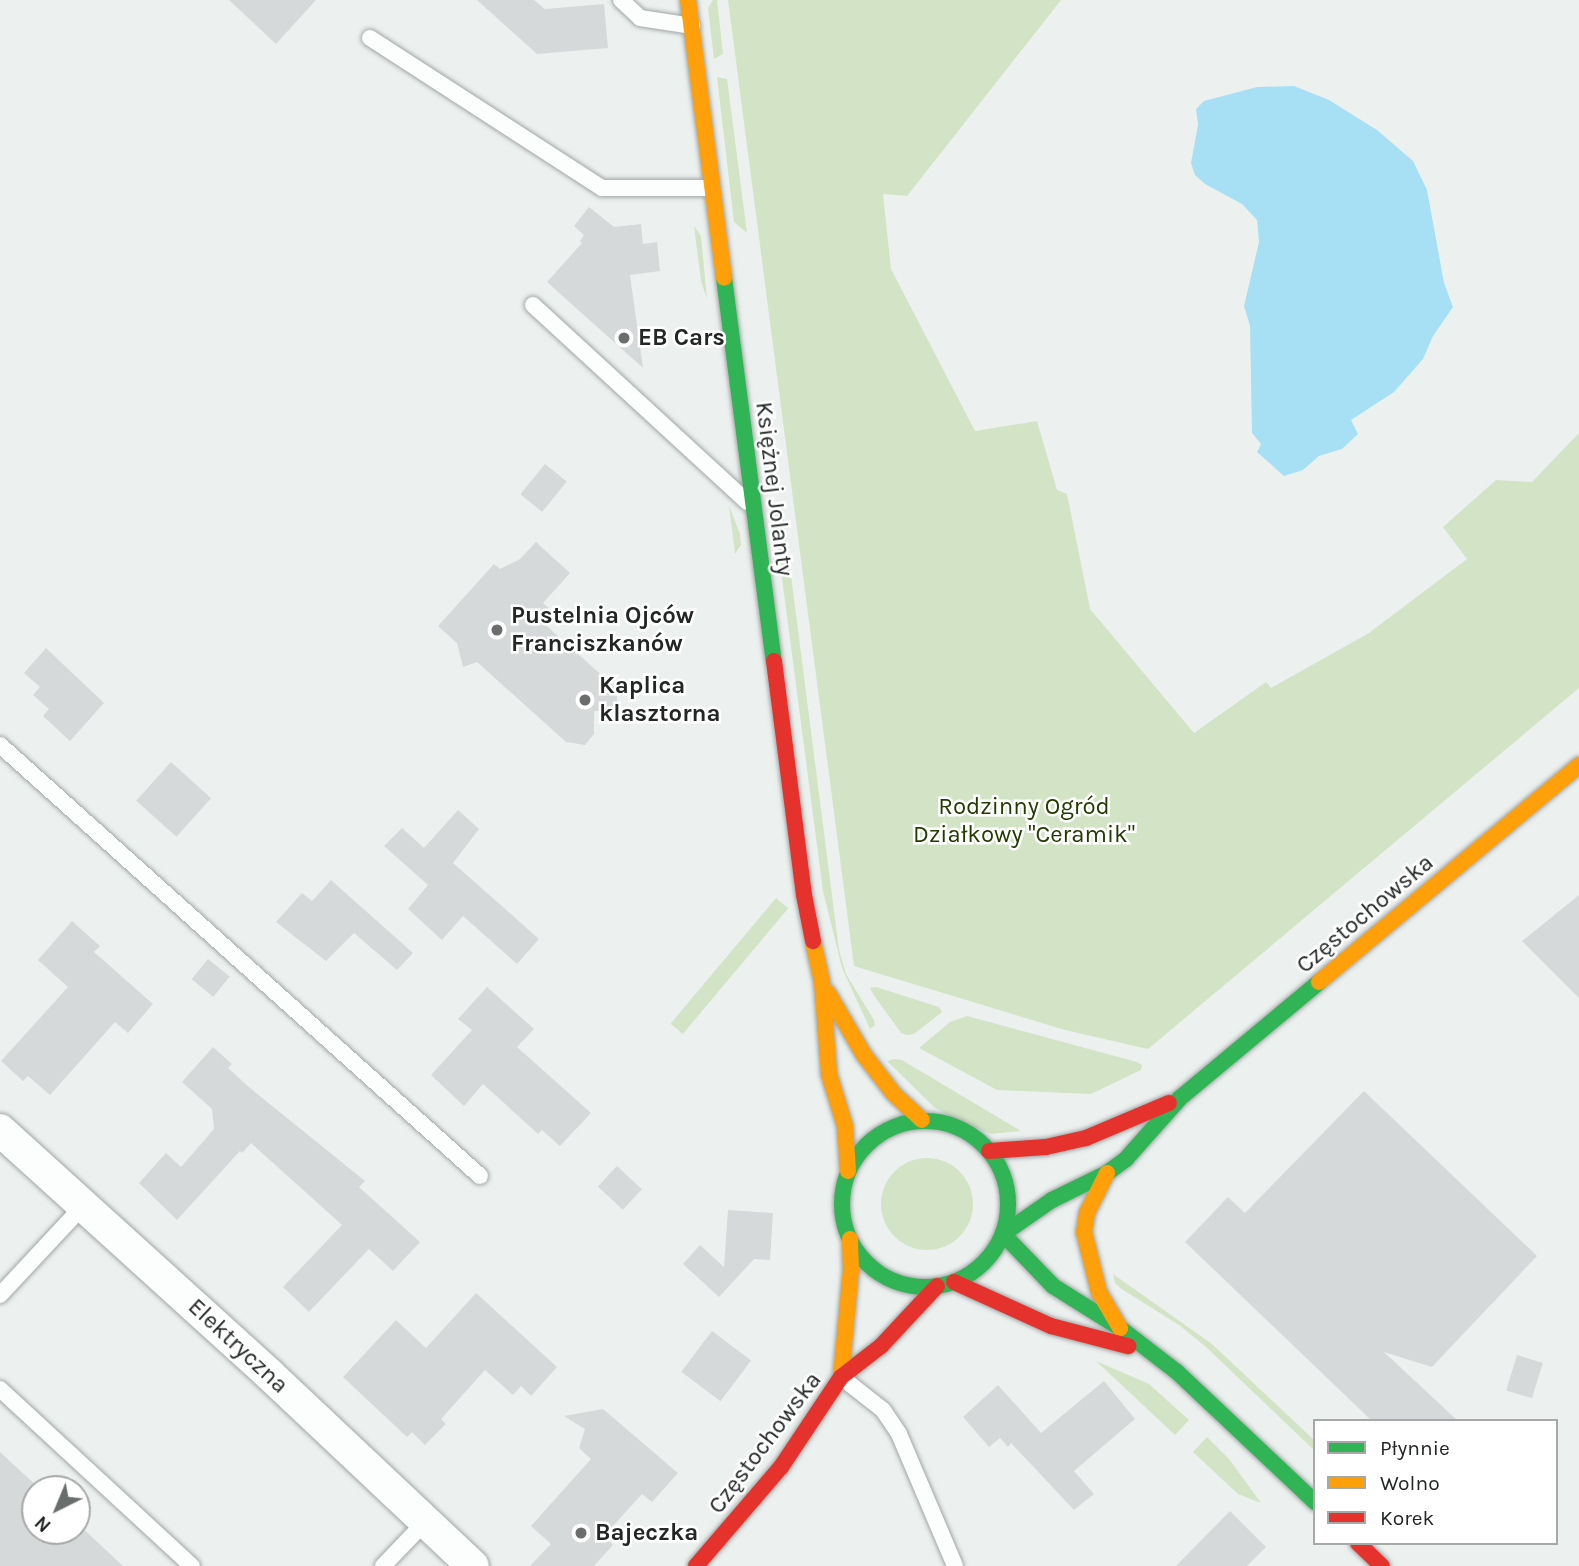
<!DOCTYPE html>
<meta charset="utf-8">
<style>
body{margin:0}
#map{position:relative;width:1579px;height:1566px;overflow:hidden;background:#ecf1f0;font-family:Karla,sans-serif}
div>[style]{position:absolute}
.green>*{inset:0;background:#d2e3c6;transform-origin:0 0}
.round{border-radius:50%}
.water>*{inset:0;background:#a7e0f5}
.building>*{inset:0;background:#d6d9d9;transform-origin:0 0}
.roads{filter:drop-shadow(0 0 2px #a2a6a5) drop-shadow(0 0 2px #a2a6a5)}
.lane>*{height:16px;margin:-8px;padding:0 8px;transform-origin:8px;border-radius:8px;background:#fcfdfd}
.street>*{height:32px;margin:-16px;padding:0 16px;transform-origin:16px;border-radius:16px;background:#fcfdfd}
.fast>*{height:16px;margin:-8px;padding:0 8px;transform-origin:8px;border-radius:8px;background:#30b455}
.fast>.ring{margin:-8px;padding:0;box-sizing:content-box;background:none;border:16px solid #30b455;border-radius:50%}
.slow>*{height:16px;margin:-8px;padding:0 8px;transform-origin:8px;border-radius:8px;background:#ff9f0a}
.jam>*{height:16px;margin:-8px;padding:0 8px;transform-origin:8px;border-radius:8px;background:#e5322d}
.dots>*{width:19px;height:19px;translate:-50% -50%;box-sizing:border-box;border:4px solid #fff;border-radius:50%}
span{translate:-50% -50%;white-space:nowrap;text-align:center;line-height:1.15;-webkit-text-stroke:5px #fff;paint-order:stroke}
.poi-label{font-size:24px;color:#222625;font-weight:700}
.left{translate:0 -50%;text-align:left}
.street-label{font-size:24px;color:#222625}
.park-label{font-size:24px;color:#253a01}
.legend{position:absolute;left:1313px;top:1419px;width:245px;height:126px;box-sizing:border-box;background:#fff;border:2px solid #a7a8a8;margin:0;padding:9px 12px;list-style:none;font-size:21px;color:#222625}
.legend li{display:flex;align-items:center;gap:14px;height:35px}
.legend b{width:35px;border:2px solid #a7a8a8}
.north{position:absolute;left:21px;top:1475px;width:70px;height:70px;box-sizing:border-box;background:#fff;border:2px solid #a7a8a8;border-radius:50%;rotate:223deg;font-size:19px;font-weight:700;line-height:28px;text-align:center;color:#222625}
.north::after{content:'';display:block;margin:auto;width:24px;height:32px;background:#696d6c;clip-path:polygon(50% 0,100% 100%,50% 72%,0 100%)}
</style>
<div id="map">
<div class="green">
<div style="clip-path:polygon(713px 0,717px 0,723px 54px,714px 59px,708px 8px)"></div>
<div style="clip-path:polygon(728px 0,1061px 0,907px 196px,883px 194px,891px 269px,975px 431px,1037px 421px,1057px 490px,1067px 494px,1090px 609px,1194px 733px,1266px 682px,1271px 688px,1369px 633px,1467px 559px,1443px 527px,1496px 480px,1532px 482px,1579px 433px,1579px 688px,1148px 1049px,1065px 1030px,854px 966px)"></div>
<div style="clip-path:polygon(717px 77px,727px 79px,747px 233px,734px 222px)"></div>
<div style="clip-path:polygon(694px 226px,701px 236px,707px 299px,701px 281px)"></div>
<div style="clip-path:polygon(729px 505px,740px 534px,741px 545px,735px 554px)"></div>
<div style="clip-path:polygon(782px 505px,839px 950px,846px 974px,874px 1020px,875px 1025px,870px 1029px,842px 968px,823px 891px,774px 517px)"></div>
<div style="left:776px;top:898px;width:16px;height:164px;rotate:40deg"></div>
<div style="clip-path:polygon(876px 987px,939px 1007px,942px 1012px,914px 1034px,907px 1035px,901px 1033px,873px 994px,870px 988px)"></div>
<div style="clip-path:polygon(967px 1016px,1137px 1062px,1142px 1065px,1141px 1070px,1091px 1094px,997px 1090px,919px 1048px,950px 1022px)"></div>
<div style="clip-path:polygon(894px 1059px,902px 1060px,1021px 1131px,991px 1134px,953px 1118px,934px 1107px,887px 1061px)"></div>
<div class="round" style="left:881px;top:1158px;width:92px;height:92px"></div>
<div style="clip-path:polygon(1113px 1274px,1212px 1344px,1315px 1441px,1315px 1451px,1206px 1347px,1179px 1325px,1120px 1288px,1115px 1283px)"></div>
<div style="clip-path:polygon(1096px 1361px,1149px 1384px,1189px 1420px,1175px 1435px)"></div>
<div style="clip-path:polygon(1207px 1437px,1229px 1459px,1261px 1503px,1238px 1494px,1193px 1452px)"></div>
</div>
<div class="water">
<div style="clip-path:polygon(1294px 86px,1329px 100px,1377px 130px,1413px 161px,1427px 190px,1444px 283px,1453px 307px,1433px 336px,1423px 359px,1394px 392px,1351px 420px,1358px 434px,1342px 449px,1319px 456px,1303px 470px,1284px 476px,1257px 452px,1261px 444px,1252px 433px,1250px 326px,1244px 306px,1259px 242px,1257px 220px,1242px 204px,1205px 184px,1195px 175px,1191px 163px,1198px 125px,1196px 109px,1204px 101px,1257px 87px)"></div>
</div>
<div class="building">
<div style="clip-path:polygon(229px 0,316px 0,276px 44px)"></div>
<div style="clip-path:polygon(477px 0,534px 0,545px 9px,604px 4px,608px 48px,537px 54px)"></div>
<div style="clip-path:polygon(589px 207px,614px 227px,641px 224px,643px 244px,657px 242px,660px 271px,630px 275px,643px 368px,547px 282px,582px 243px,580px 241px,584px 235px,574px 226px)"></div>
<div style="left:545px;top:464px;width:28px;height:39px;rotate:39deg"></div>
<div style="clip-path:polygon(536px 542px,570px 573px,543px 603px,549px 608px,539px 619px,617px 689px,617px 711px,594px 711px,594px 734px,585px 745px,566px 742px,477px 662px,463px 667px,457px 643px,438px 626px,494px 564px,500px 569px,520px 559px)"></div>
<div style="clip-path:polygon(46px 648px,104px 703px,70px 741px,43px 716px,49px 709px,33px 695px,40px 687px,24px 673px)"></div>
<div style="left:171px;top:762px;width:54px;height:52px;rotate:42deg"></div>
<div style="clip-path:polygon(458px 810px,479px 829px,453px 863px,539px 939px,517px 964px,463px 916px,442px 940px,408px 909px,428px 885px,384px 846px,402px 828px,424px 848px)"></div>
<div style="clip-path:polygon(331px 880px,413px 953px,397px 970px,354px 933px,326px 961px,276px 922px,302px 893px,312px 901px)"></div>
<div style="clip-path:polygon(1579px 895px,1579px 998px,1522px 941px)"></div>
<div style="clip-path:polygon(72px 921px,100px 946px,94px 952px,153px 1004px,128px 1033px,115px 1022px,50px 1095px,28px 1076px,23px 1081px,1px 1061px,68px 987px,38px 960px)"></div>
<div style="left:208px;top:959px;width:28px;height:26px;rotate:39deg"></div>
<div style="clip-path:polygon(487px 987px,534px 1029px,517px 1047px,591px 1113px,560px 1146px,542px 1130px,538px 1134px,483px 1084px,464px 1106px,431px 1075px,472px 1030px,458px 1019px)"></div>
<div style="clip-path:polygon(213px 1047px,232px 1064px,228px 1068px,250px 1088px,365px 1181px,359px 1187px,420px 1242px,393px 1271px,369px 1249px,309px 1312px,283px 1287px,342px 1225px,251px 1143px,242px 1153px,240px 1151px,177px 1220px,139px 1183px,166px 1153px,181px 1167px,214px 1129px,212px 1109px,182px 1082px)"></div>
<div style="clip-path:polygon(1364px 1091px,1537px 1256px,1432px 1367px,1384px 1352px,1458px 1421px,1372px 1421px,1185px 1242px,1228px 1197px,1245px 1213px)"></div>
<div style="left:617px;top:1166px;width:34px;height:28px;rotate:43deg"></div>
<div style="clip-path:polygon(728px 1210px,773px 1213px,770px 1260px,754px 1259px,719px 1297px,683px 1264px,700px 1245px,724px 1267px)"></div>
<div style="clip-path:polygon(476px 1293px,557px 1367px,531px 1396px,521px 1386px,513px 1395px,485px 1370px,441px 1419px,446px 1424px,425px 1445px,412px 1432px,407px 1437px,343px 1377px,396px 1320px,426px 1348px)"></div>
<div style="left:712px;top:1331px;width:49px;height:51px;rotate:37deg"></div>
<div style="left:1517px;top:1355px;width:27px;height:37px;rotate:17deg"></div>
<div style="clip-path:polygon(1104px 1381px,1135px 1419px,1074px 1471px,1094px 1494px,1074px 1510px,1011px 1443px,1008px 1447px,1000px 1438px,989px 1447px,963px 1417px,998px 1385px,1041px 1433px)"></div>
<div style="clip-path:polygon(603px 1409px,678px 1473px,652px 1502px,642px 1494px,604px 1536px,613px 1545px,594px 1566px,530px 1566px,551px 1544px,531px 1526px,591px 1459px,579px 1448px,585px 1429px,564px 1416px)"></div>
<div style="clip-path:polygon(0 1452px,40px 1489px,35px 1489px,35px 1531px,77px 1531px,77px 1523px,123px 1566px,0 1566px)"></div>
<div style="clip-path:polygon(1230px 1511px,1266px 1547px,1247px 1566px,1176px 1566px)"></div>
</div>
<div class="roads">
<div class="lane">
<div style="left:621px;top:0;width:26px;rotate:43deg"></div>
<div style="left:640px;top:18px;width:53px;rotate:8.7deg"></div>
<div style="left:370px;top:38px;width:276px;rotate:32.9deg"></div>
<div style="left:602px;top:188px;width:110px"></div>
<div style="left:533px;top:305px;width:291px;rotate:42.6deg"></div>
<div style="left:0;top:745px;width:645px;rotate:41.92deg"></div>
<div style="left:0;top:1295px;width:123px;rotate:-47deg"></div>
<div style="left:841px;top:1377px;width:53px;rotate:38.2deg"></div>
<div style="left:883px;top:1410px;width:29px;rotate:56deg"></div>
<div style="left:899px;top:1434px;width:143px;rotate:67deg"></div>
<div style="left:0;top:1389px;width:261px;rotate:42.7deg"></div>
<div style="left:383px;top:1566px;width:61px;rotate:-46.3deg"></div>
</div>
<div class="street">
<div style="left:0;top:1130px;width:363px;rotate:42.2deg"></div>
<div style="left:269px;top:1374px;width:280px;rotate:43.3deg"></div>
</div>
<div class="fast">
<div style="left:724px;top:278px;width:386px;rotate:82.6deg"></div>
<div class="ring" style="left:842px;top:1121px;width:150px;height:150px"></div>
<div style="left:1003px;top:1234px;width:60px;rotate:-34.8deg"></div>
<div style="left:1052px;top:1200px;width:61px;rotate:-26.1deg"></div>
<div style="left:1107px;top:1173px;width:24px;rotate:-36deg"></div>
<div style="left:1126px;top:1159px;width:81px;rotate:-48.5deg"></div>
<div style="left:1180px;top:1098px;width:181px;rotate:-39.8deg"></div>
<div style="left:1003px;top:1234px;width:72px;rotate:46.1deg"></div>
<div style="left:1053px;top:1286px;width:79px;rotate:32.1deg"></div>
<div style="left:1120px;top:1328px;width:72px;rotate:37.7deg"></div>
<div style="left:1177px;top:1372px;width:190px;rotate:43.3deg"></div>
</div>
<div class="slow">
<div style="left:688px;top:0;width:280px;rotate:82.6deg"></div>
<div style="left:813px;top:941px;width:42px;rotate:77.6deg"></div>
<div style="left:822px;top:982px;width:92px;rotate:85.6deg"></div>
<div style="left:829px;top:1074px;width:54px;rotate:72.9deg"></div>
<div style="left:845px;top:1126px;width:45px;rotate:86.2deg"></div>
<div style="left:1319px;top:982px;width:339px;rotate:-39.8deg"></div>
<div style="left:828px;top:993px;width:72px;rotate:59.9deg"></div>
<div style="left:864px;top:1055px;width:49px;rotate:52.4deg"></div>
<div style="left:894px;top:1094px;width:38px;rotate:43deg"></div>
<div style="left:1107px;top:1173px;width:45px;rotate:116.6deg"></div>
<div style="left:1087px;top:1213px;width:19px;rotate:99deg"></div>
<div style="left:1084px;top:1232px;width:62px;rotate:76deg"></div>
<div style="left:1099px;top:1292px;width:42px;rotate:59.7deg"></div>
<div style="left:841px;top:1377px;width:107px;rotate:-84.7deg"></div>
<div style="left:851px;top:1270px;width:31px;rotate:-92deg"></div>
</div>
<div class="jam">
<div style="left:774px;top:661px;width:236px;rotate:82.7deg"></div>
<div style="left:804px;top:895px;width:47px;rotate:78.9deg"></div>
<div style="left:989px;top:1151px;width:57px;rotate:-4deg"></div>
<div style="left:1046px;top:1147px;width:41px;rotate:-12.7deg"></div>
<div style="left:1086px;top:1138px;width:90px;rotate:-22.9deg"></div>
<div style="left:954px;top:1282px;width:107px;rotate:24.4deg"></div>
<div style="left:1051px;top:1326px;width:80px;rotate:14.6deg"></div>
<div style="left:1358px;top:1543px;width:33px;rotate:44deg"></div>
<div style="left:696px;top:1566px;width:130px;rotate:-49.4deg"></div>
<div style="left:781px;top:1467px;width:108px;rotate:-56.3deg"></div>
<div style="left:841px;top:1377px;width:51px;rotate:-37.8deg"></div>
<div style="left:881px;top:1346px;width:82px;rotate:-47deg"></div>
</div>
</div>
<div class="dots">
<div style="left:624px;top:338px;background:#696d6c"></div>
<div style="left:497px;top:630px;background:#696d6c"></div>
<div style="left:585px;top:700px;background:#696d6c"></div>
<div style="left:581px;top:1533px;background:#696d6c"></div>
</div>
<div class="poi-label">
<span class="left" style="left:638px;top:338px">EB Cars</span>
<span class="left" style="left:511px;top:630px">Pustelnia Ojców<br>Franciszkanów</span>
<span class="left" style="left:599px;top:700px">Kaplica<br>klasztorna</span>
<span class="left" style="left:595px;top:1533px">Bajeczka</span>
</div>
<div class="street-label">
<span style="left:774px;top:489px;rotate:83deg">Księżnej Jolanty</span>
<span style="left:1365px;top:914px;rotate:-40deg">Częstochowska</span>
<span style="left:238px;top:1346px;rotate:43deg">Elektryczna</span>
<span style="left:765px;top:1443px;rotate:-53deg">Częstochowska</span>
</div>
<div class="park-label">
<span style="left:1024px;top:821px">Rodzinny Ogród<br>Działkowy "Ceramik"</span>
</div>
<ul class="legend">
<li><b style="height:9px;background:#30b455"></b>Płynnie</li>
<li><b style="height:9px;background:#ff9f0a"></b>Wolno</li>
<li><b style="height:9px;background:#e5322d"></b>Korek</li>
</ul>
<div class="north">N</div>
</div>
